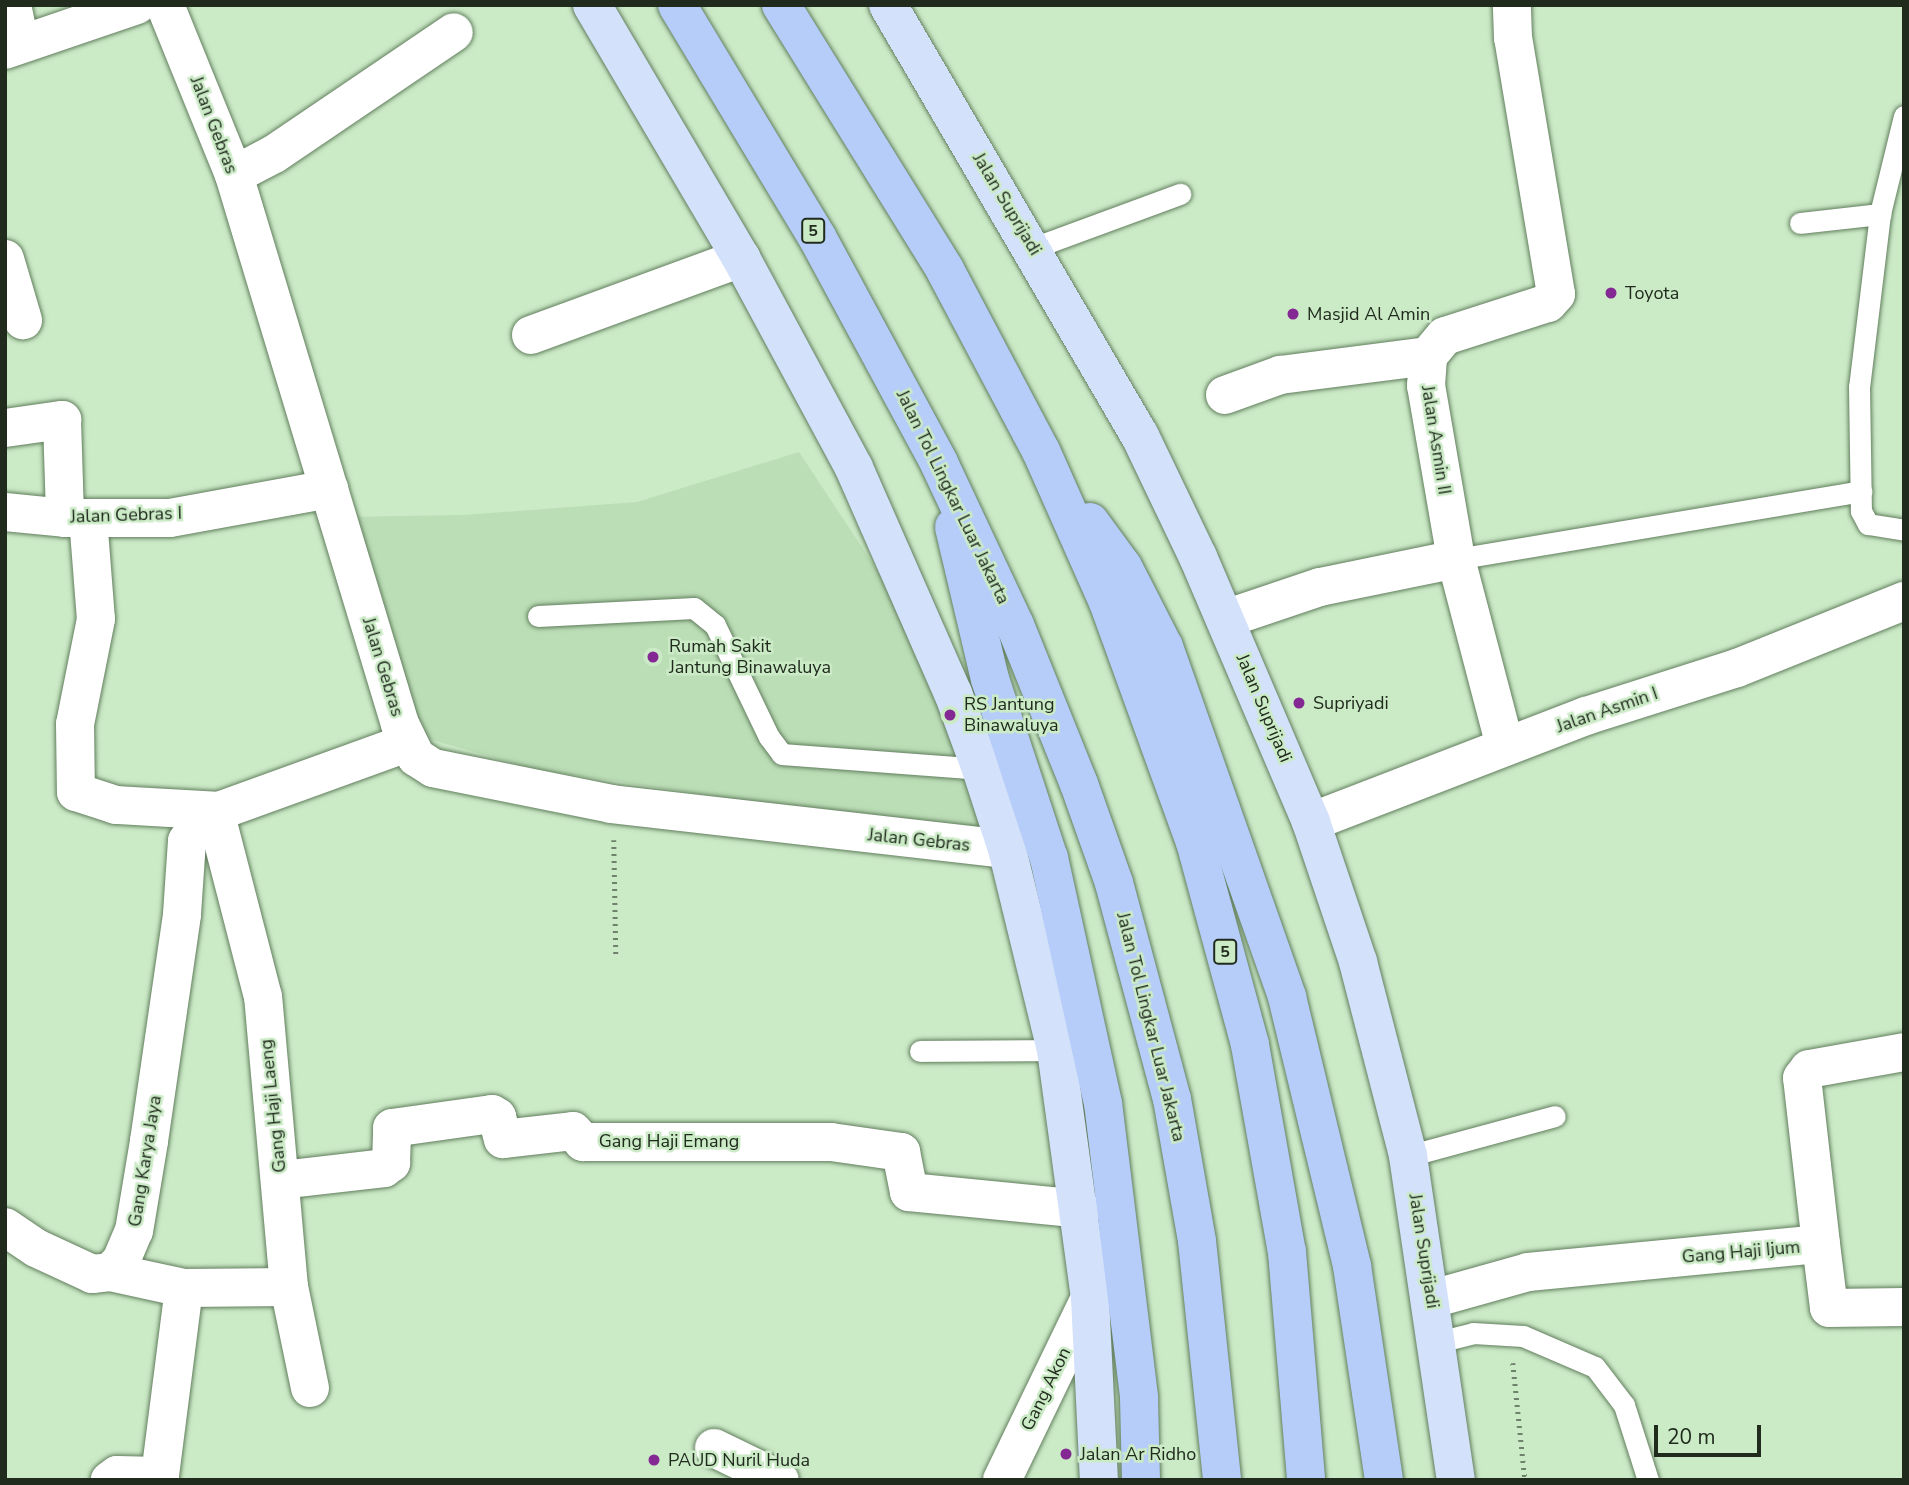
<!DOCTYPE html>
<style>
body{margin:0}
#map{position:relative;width:1909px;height:1485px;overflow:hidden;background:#cbeac6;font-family:"Nunito Sans",sans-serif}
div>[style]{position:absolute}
.built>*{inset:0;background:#bbdeb6}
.path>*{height:4.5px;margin-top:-2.25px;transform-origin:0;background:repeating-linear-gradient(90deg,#6e826b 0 2px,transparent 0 7px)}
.roads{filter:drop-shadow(0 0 2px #627e5e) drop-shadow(0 0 2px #627e5e)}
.service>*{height:21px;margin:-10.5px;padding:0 10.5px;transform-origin:10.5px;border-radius:10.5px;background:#fff}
.minor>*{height:38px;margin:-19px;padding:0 19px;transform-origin:19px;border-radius:19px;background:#fff}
.primary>*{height:38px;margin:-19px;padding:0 19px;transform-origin:19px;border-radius:19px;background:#d3e1fb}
.motorway>*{height:38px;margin:-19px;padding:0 19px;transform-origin:19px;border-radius:19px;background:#b5cdf8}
.dots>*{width:19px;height:19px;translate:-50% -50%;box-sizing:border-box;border:4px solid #cbeac6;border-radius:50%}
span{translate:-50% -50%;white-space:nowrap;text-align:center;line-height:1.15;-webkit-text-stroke:5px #cbeac6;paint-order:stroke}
.shield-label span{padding:2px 5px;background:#cbeac6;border:2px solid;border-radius:5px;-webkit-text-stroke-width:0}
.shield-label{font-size:16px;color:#202b1e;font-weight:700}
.street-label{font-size:18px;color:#202b1e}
.poi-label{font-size:18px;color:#202b1e}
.left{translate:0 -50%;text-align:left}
.frame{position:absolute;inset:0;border:7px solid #202b1e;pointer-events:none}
.scale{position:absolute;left:1654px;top:1425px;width:107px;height:32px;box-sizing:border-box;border:4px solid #202b1e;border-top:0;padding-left:9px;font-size:21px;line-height:24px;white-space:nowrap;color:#202b1e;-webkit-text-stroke:5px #cbeac6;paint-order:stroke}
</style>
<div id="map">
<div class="built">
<div style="clip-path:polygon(799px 452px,883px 579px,994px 838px,533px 769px,415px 735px,343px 517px,464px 515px,637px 502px)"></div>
</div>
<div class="path">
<div style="left:614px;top:840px;width:116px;rotate:89deg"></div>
<div style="left:1513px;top:1363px;width:118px;rotate:84.1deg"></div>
</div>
<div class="roads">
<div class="service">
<div style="left:1904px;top:116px;width:101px;rotate:103.8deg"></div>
<div style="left:1880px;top:214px;width:174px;rotate:96.9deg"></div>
<div style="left:1859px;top:387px;width:124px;rotate:89.1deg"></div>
<div style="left:1861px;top:511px;width:15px;rotate:62deg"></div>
<div style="left:1868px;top:524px;width:36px;rotate:9deg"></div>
<div style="left:1800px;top:223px;width:81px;rotate:-6.4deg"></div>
<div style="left:1033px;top:248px;width:157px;rotate:-20.2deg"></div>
<div style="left:1456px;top:559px;width:411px;rotate:-9.5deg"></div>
<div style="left:538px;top:616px;width:156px;rotate:-2.9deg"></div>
<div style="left:694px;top:608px;width:27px;rotate:39deg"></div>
<div style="left:715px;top:625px;width:124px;rotate:64.3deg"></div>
<div style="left:769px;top:737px;width:21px;rotate:53deg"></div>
<div style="left:782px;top:754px;width:200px;rotate:4.3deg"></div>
<div style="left:920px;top:1051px;width:136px;rotate:-0.4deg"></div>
<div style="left:1408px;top:1156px;width:152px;rotate:-15.2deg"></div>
<div style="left:1438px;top:1342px;width:36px;rotate:-14deg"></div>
<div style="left:1473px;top:1333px;width:50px;rotate:3.4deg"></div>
<div style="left:1523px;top:1336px;width:78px;rotate:23.3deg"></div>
<div style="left:1595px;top:1367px;width:48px;rotate:52.7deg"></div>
<div style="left:1624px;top:1405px;width:79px;rotate:72.3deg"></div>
</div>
<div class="minor">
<div style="left:12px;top:5px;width:39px;rotate:78deg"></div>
<div style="left:165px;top:5px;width:183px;rotate:67.9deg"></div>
<div style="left:234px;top:175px;width:574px;rotate:73.18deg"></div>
<div style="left:400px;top:724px;width:37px;rotate:64deg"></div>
<div style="left:416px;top:757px;width:20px;rotate:33deg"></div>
<div style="left:433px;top:768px;width:182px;rotate:11.4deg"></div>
<div style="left:611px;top:804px;width:399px;rotate:6.5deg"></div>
<div style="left:5px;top:50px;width:139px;rotate:-18.8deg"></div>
<div style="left:234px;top:175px;width:45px;rotate:-27.7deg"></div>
<div style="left:274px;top:154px;width:217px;rotate:-34.1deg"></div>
<div style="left:5px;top:259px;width:64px;rotate:73.6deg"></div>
<div style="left:531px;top:335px;width:224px;rotate:-20.1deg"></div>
<div style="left:1225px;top:395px;width:59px;rotate:-20deg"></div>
<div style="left:1280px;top:375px;width:149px;rotate:-7.3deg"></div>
<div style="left:5px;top:428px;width:58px;rotate:-8deg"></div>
<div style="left:62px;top:420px;width:98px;rotate:88.2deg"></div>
<div style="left:5px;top:512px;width:60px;rotate:5.7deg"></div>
<div style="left:65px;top:518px;width:105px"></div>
<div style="left:170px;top:518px;width:162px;rotate:-10.3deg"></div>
<div style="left:88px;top:518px;width:101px;rotate:85.5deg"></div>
<div style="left:96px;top:619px;width:107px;rotate:101.3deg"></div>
<div style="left:75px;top:724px;width:68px;rotate:89.2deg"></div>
<div style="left:76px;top:792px;width:42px;rotate:18deg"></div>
<div style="left:116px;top:805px;width:103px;rotate:3.3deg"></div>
<div style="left:1225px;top:619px;width:100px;rotate:-18.6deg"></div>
<div style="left:1320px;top:587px;width:139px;rotate:-11.6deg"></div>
<div style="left:1505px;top:746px;width:193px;rotate:-104.7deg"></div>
<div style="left:1456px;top:559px;width:176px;rotate:-99.8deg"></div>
<div style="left:1426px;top:386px;width:30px;rotate:-86deg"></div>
<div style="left:1428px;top:356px;width:26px;rotate:-50deg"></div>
<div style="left:1445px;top:336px;width:108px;rotate:-17.8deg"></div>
<div style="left:1548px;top:303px;width:12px;rotate:-48deg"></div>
<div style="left:1556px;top:294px;width:260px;rotate:-99.5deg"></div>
<div style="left:1513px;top:38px;width:33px;rotate:-92deg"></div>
<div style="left:1311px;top:822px;width:295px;rotate:-21.1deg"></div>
<div style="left:1586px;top:716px;width:158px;rotate:-17.6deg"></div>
<div style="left:1737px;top:668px;width:180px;rotate:-21.9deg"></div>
<div style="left:281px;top:1180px;width:104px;rotate:-6.6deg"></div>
<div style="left:384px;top:1168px;width:9px;rotate:-36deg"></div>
<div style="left:391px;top:1163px;width:35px;rotate:-88deg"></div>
<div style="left:392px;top:1128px;width:101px;rotate:-8deg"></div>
<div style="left:492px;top:1114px;width:6px;rotate:31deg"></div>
<div style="left:497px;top:1117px;width:23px;rotate:75deg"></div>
<div style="left:503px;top:1139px;width:70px;rotate:-6.5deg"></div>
<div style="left:573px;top:1131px;width:15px;rotate:48deg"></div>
<div style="left:583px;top:1142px;width:248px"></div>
<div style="left:831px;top:1142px;width:71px;rotate:8.1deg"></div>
<div style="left:901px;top:1152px;width:41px;rotate:78.7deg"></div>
<div style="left:909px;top:1192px;width:173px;rotate:5.6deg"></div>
<div style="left:5px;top:1227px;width:37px;rotate:34deg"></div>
<div style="left:36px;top:1248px;width:62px;rotate:24.9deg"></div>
<div style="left:92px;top:1274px;width:18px;rotate:-6deg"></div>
<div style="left:110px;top:1272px;width:16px;rotate:-45deg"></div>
<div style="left:121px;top:1261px;width:33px;rotate:-67deg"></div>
<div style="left:134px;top:1231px;width:91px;rotate:-80.5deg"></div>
<div style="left:149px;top:1141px;width:229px;rotate:-81.7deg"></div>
<div style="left:182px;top:914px;width:73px;rotate:-86.1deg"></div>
<div style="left:187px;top:841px;width:13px;rotate:-51deg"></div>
<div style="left:195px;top:831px;width:24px;rotate:-9deg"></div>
<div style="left:1821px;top:1244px;width:64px;rotate:82.9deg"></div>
<div style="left:1829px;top:1308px;width:75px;rotate:-0.8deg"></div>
<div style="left:110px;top:1272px;width:76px;rotate:12.2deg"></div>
<div style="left:184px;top:1288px;width:190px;rotate:97.3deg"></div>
<div style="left:160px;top:1476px;width:43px;rotate:-178.7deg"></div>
<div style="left:117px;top:1475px;width:9px;rotate:144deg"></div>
<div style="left:184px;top:1288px;width:105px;rotate:-0.5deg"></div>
<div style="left:1432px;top:1299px;width:100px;rotate:-15.7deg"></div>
<div style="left:1528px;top:1272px;width:294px;rotate:-5.5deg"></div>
<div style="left:1821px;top:1244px;width:167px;rotate:-96.5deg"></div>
<div style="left:1802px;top:1078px;width:11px;rotate:-52deg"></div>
<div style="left:1809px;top:1069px;width:97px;rotate:-10.1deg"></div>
<div style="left:310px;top:1388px;width:103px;rotate:-101.7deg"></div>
<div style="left:289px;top:1287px;width:291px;rotate:-95.1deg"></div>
<div style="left:263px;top:997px;width:176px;rotate:-104.5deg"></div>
<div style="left:219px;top:827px;width:16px;rotate:-90deg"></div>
<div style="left:219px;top:811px;width:200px;rotate:-19.9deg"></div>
<div style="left:714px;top:1448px;width:73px;rotate:25.9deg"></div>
<div style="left:1002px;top:1480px;width:202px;rotate:-64.2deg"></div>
</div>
<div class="primary">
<div style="left:592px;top:5px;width:294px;rotate:59.5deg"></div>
<div style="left:741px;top:258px;width:238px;rotate:61.7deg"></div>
<div style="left:854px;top:468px;width:246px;rotate:66.3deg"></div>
<div style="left:953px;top:693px;width:81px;rotate:69.8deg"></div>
<div style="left:981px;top:769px;width:84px;rotate:72deg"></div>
<div style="left:1007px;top:849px;width:207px;rotate:76.3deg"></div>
<div style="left:1056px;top:1050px;width:250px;rotate:82.2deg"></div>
<div style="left:1090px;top:1298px;width:182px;rotate:87.2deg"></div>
<div style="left:888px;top:5px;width:499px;rotate:59.7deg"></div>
<div style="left:1140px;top:436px;width:134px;rotate:64.4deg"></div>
<div style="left:1198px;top:557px;width:288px;rotate:66.9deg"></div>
<div style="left:1311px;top:822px;width:148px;rotate:71.4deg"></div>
<div style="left:1358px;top:962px;width:200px;rotate:75.5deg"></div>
<div style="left:1408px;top:1156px;width:328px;rotate:81.6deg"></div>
</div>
<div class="motorway">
<div style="left:677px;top:5px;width:271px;rotate:58.9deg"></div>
<div style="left:817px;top:237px;width:257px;rotate:61.6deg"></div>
<div style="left:939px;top:463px;width:179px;rotate:64.9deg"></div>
<div style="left:1015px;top:625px;width:171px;rotate:68.1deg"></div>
<div style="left:1079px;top:784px;width:105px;rotate:70.5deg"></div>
<div style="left:1114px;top:883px;width:224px;rotate:75deg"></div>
<div style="left:1172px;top:1099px;width:144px;rotate:80deg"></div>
<div style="left:1197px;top:1241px;width:240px;rotate:84deg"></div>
<div style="left:781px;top:5px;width:312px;rotate:58.2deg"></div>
<div style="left:945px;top:270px;width:205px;rotate:62.1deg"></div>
<div style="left:1041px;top:451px;width:165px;rotate:66.1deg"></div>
<div style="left:1108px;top:602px;width:255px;rotate:70.1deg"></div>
<div style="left:1195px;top:842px;width:210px;rotate:74.8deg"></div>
<div style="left:1250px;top:1045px;width:210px;rotate:79.9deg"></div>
<div style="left:1287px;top:1252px;width:229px;rotate:85.2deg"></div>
<div style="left:1090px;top:522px;width:56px;rotate:53.7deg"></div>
<div style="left:1123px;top:567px;width:90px;rotate:62.9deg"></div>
<div style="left:1164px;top:647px;width:371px;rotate:70.6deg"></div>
<div style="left:1287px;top:997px;width:277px;rotate:76.4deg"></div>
<div style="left:1352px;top:1266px;width:216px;rotate:81.5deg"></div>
<div style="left:954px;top:527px;width:156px;rotate:76.7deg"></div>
<div style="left:990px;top:679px;width:188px;rotate:71.8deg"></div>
<div style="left:1049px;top:858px;width:251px;rotate:77.6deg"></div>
<div style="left:1103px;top:1103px;width:297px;rotate:83deg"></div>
<div style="left:1139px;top:1398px;width:82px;rotate:88.6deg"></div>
</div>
</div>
<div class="dots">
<div style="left:1611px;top:293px;background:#842894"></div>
<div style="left:1293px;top:314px;background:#842894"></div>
<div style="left:653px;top:657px;background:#842894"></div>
<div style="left:1299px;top:703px;background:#842894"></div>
<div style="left:950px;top:715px;background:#842894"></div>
<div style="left:1066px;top:1454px;background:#842894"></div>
<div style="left:654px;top:1460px;background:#842894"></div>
</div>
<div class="shield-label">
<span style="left:813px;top:231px">5</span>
<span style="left:1225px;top:952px">5</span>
</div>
<div class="street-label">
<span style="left:214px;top:125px;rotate:69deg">Jalan Gebras</span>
<span style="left:1007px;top:204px;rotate:59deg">Jalan Suprijadi</span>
<span style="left:1436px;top:440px;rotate:81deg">Jalan Asmin II</span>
<span style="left:953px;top:497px;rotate:64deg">Jalan Tol Lingkar Luar Jakarta</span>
<span style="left:126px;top:515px;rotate:-2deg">Jalan Gebras I</span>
<span style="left:383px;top:667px;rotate:73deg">Jalan Gebras</span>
<span style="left:1264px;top:708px;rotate:67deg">Jalan Suprijadi</span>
<span style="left:1607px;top:710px;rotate:-19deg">Jalan Asmin I</span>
<span style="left:919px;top:840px;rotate:6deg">Jalan Gebras</span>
<span style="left:1151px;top:1027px;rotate:76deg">Jalan Tol Lingkar Luar Jakarta</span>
<span style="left:273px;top:1106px;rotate:-96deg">Gang Haji Laeng</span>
<span style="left:669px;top:1141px">Gang Haji Emang</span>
<span style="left:145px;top:1161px;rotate:-81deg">Gang Karya Jaya</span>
<span style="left:1424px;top:1251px;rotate:81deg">Jalan Suprijadi</span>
<span style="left:1741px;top:1252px;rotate:-5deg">Gang Haji Ijum</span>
<span style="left:1046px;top:1389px;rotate:-64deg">Gang Akon</span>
</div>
<div class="poi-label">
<span class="left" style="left:1625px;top:293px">Toyota</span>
<span class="left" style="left:1307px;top:314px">Masjid Al Amin</span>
<span class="left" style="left:669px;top:657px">Rumah Sakit<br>Jantung Binawaluya</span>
<span class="left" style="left:1313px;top:703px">Supriyadi</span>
<span class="left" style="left:964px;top:715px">RS Jantung<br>Binawaluya</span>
<span class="left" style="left:1080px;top:1454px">Jalan Ar Ridho</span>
<span class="left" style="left:668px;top:1460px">PAUD Nuril Huda</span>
</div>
<div class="frame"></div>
<div class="scale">20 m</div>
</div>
